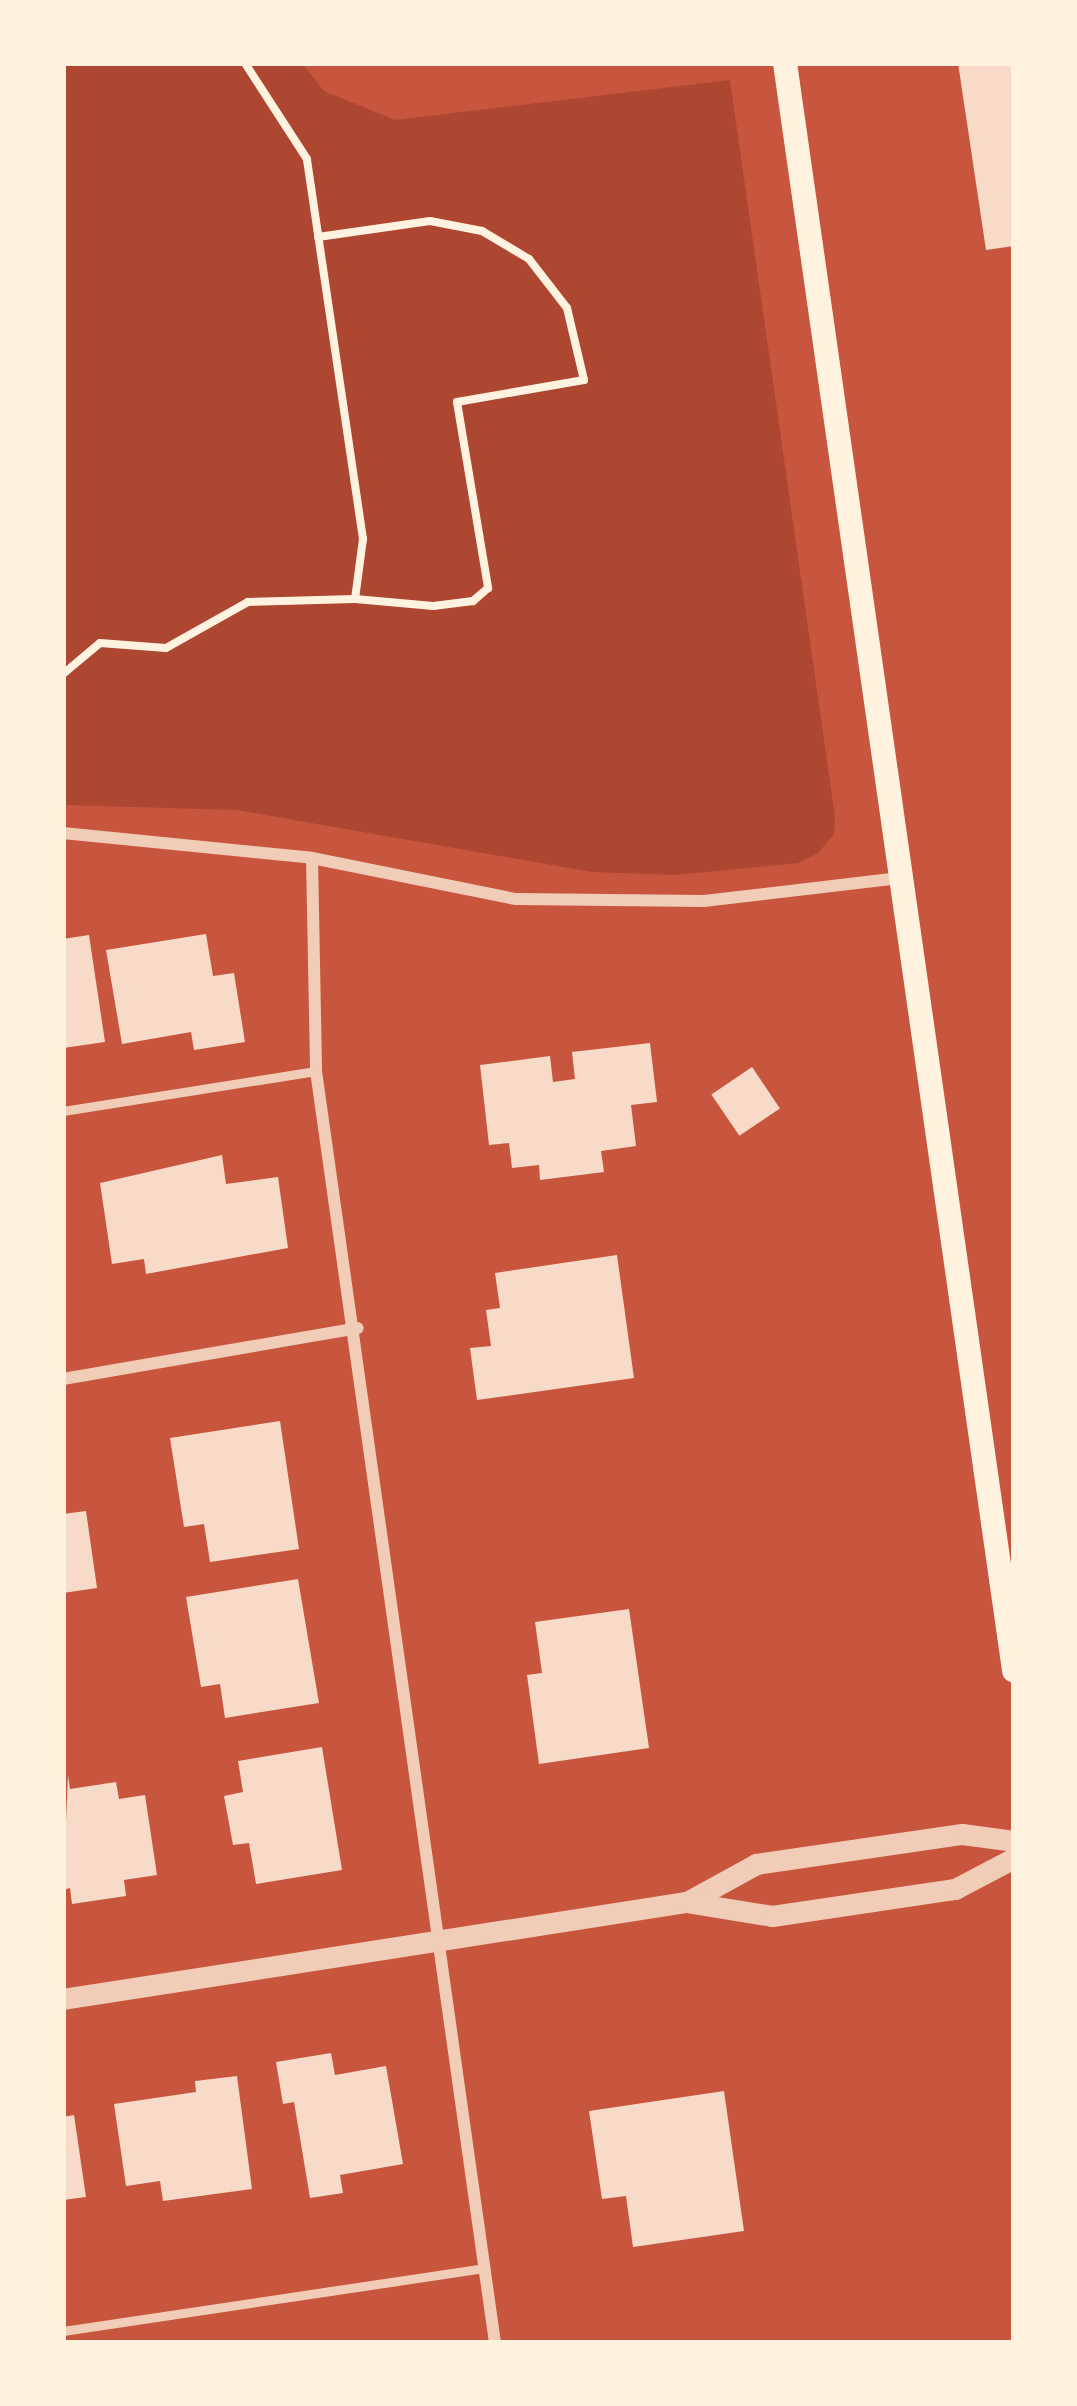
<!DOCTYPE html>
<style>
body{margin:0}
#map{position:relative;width:1077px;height:2406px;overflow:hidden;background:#c8553d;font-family:Roboto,sans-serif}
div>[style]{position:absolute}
.green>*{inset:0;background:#ae4732}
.building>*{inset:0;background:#f7dbc8;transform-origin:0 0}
.path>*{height:8px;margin:-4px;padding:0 4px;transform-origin:4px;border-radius:4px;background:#fff3e0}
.service>*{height:9px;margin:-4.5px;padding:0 4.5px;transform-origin:4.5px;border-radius:4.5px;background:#f1ccb7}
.minor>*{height:12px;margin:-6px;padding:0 6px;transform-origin:6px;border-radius:6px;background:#f1ccb7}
.tertiary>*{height:21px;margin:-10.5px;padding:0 10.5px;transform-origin:10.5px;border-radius:10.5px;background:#f1ccb7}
.secondary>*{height:24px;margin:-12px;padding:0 12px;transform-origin:12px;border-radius:12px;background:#fff3e0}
span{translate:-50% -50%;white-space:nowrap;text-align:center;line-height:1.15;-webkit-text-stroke:12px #fff3e0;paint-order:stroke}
.frame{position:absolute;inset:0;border:66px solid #fff3e0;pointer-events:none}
</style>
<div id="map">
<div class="green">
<div style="clip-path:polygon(63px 63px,302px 63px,324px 91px,395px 120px,730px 80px,835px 817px,834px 834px,818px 853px,799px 863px,676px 875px,592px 872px,237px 810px,63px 805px)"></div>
</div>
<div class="building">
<div style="clip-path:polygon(958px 63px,1014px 63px,1014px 246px,986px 250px)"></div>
<div style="clip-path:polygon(206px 934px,213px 976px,234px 973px,245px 1042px,194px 1050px,191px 1032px,122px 1044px,106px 950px)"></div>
<div style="clip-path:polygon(89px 935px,105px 1042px,63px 1048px,63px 939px)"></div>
<div style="clip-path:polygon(650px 1043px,657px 1102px,631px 1105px,636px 1146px,601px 1151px,604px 1172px,540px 1180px,539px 1165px,512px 1168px,509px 1143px,489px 1145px,480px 1065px,550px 1056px,553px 1082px,575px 1079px,572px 1052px)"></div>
<div style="left:752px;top:1067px;width:50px;height:49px;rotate:56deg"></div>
<div style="clip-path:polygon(222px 1155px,226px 1184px,278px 1177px,288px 1248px,146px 1274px,144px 1259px,112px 1264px,100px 1183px)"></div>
<div style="clip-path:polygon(617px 1255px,634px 1378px,477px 1400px,470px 1348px,491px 1346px,486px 1310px,500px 1308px,495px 1273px)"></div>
<div style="clip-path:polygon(280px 1421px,299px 1549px,210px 1562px,204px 1524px,184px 1527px,170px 1438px)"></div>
<div style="clip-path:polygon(86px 1511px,97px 1588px,63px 1593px,63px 1514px)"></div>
<div style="clip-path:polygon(298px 1579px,319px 1703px,225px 1718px,220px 1684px,201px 1687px,186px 1597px)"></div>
<div style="clip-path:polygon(629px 1609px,649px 1748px,539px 1764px,527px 1675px,542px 1673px,535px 1622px)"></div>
<div style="clip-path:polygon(322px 1747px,342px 1870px,256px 1884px,249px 1843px,233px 1845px,224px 1796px,243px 1792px,238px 1761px)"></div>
<div style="clip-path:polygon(68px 1775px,70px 1789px,116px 1782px,119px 1799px,145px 1795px,157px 1875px,124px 1880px,126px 1896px,72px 1904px,70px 1888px,63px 1890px)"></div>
<div style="clip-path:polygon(331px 2053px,335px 2075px,386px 2066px,403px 2164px,340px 2175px,343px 2193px,310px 2198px,294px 2102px,283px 2104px,276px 2062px)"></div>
<div style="clip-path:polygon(237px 2076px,252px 2189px,163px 2201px,160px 2181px,126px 2186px,114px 2104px,196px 2092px,195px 2081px)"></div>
<div style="clip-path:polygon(724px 2091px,744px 2231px,633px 2247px,626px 2196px,602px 2199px,589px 2111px)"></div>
<div style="clip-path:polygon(74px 2115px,86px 2197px,63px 2200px,63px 2117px)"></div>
</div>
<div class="path">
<div style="left:318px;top:237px;width:113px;rotate:-8.1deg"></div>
<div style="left:430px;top:221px;width:53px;rotate:10.9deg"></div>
<div style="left:482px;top:231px;width:55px;rotate:30.8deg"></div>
<div style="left:529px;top:259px;width:62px;rotate:52.2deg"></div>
<div style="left:567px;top:308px;width:74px;rotate:76.7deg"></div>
<div style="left:584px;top:380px;width:129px;rotate:170.2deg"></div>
<div style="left:457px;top:402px;width:189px;rotate:80.5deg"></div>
<div style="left:488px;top:588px;width:20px;rotate:139deg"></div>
<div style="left:473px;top:601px;width:40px;rotate:172.9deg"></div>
<div style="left:433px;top:606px;width:78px;rotate:-174.9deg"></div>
<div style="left:63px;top:674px;width:48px;rotate:-40deg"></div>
<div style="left:100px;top:643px;width:66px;rotate:4.3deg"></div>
<div style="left:166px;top:648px;width:94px;rotate:-29.3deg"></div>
<div style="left:248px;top:602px;width:107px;rotate:-1.6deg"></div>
<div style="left:355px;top:599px;width:61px;rotate:-82.4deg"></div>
<div style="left:363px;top:539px;width:384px;rotate:-98.4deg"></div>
<div style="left:307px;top:159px;width:114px;rotate:-122.9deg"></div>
</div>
<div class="service">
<div style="left:63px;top:1111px;width:256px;rotate:-9deg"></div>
<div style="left:63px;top:2331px;width:427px;rotate:-8.5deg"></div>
</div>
<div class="minor">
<div style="left:63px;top:833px;width:250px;rotate:5.7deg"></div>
<div style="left:312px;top:858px;width:208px;rotate:11.4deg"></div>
<div style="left:516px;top:899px;width:188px;rotate:0.6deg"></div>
<div style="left:704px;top:901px;width:197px;rotate:-6.7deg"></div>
<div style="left:312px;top:858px;width:213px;rotate:88.9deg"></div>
<div style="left:316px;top:1071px;width:1285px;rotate:81.99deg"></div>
<div style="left:63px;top:1379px;width:299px;rotate:-9.8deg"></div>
</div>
<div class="tertiary">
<div style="left:687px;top:1902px;width:79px;rotate:-28.8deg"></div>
<div style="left:756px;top:1864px;width:208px;rotate:-8.3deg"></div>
<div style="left:962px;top:1834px;width:52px;rotate:7.7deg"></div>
<div style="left:63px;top:1999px;width:631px;rotate:-8.85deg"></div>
<div style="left:686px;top:1902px;width:87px;rotate:9.2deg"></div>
<div style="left:772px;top:1916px;width:185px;rotate:-8.4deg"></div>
<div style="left:955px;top:1889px;width:67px;rotate:-27.7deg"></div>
</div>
<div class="secondary">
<div style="left:785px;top:63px;width:1624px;rotate:81.89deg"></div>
</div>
<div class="frame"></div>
</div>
